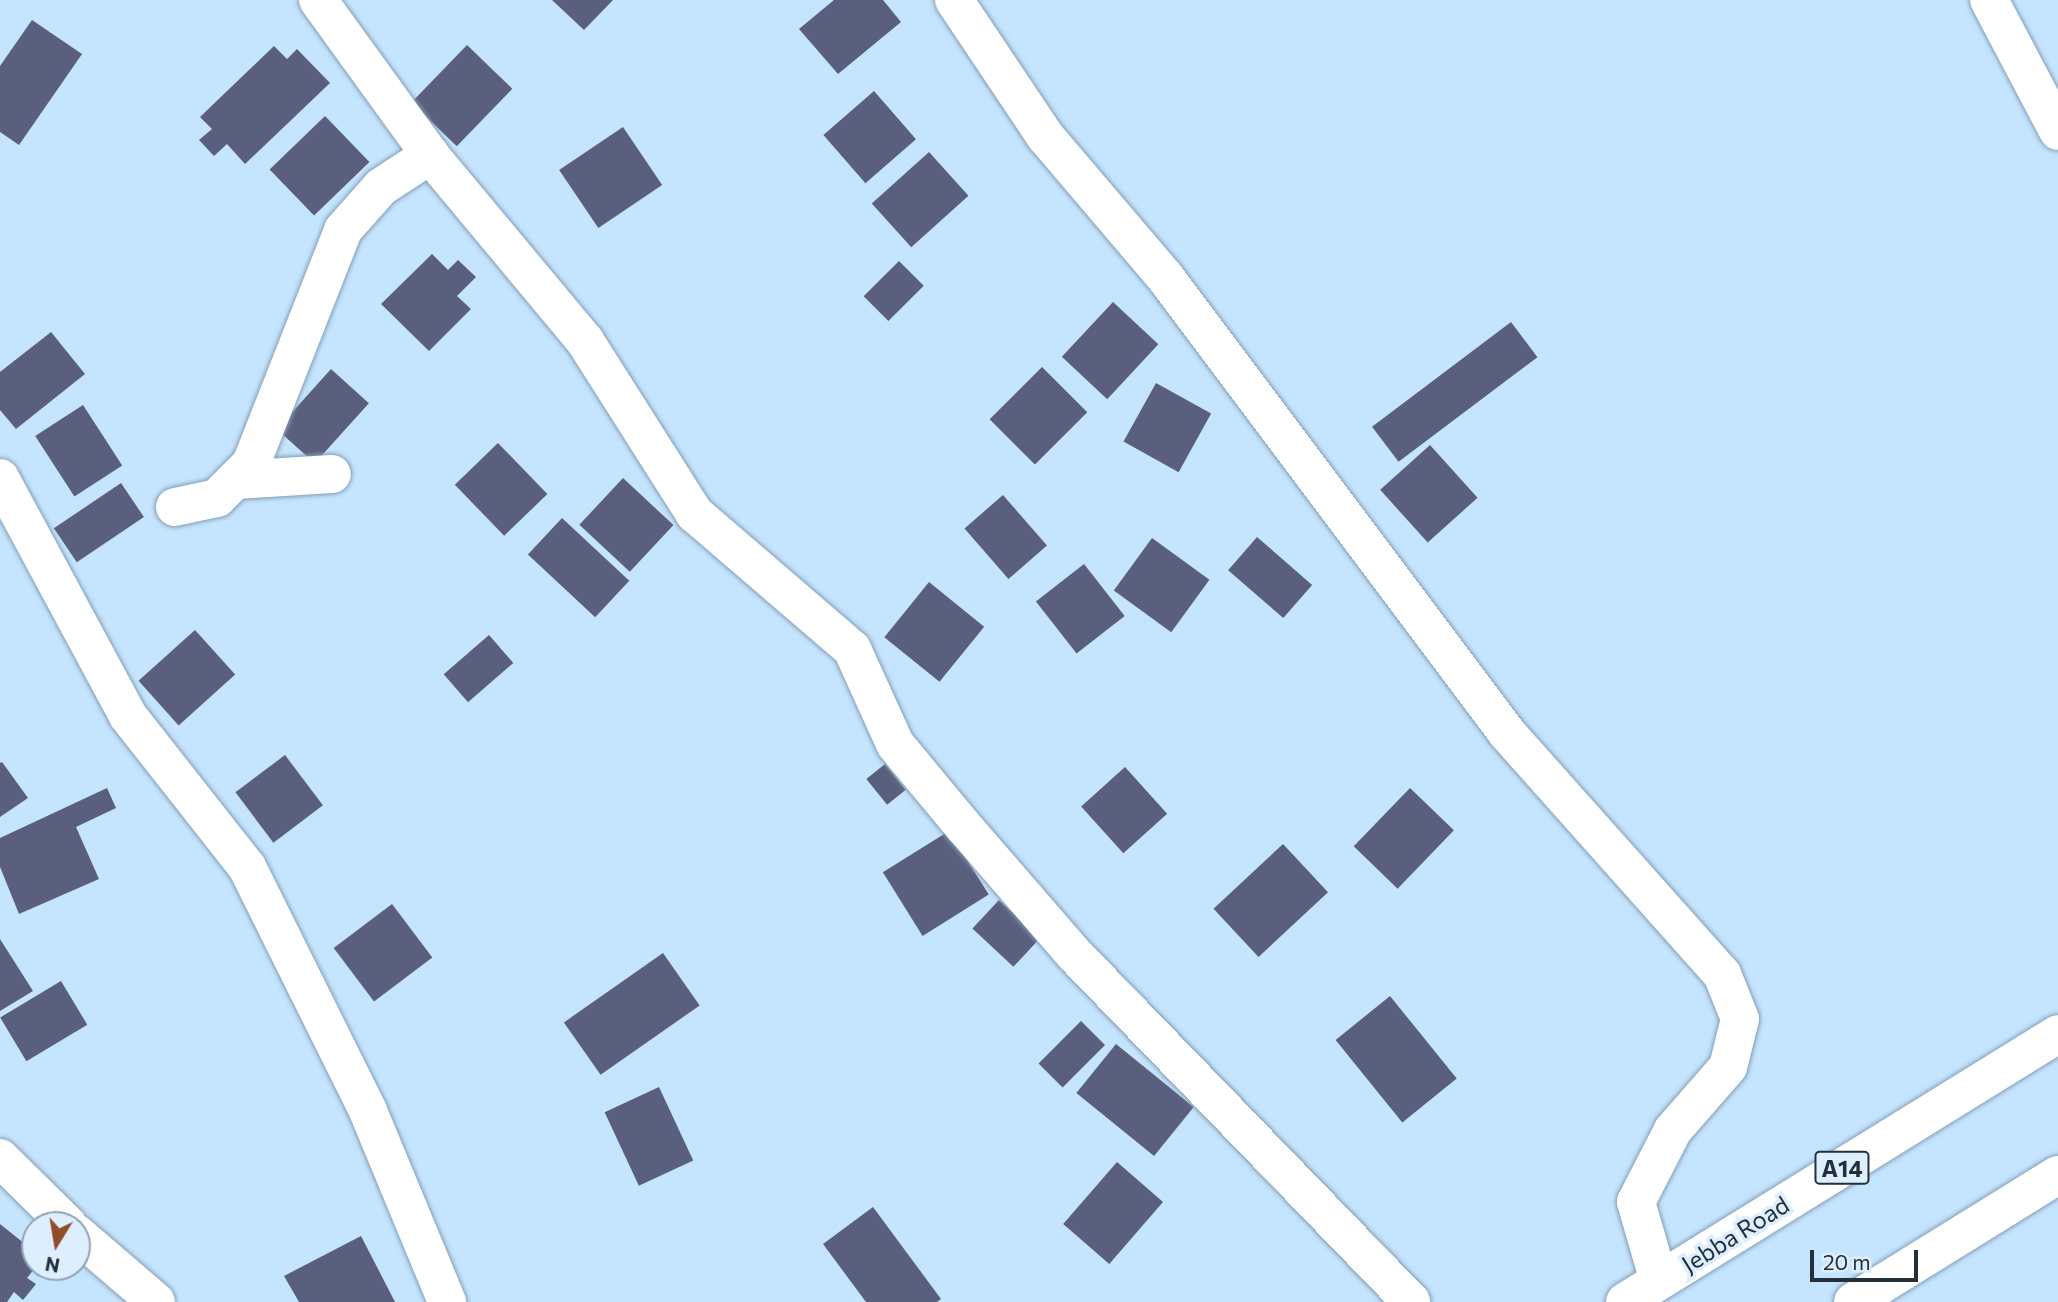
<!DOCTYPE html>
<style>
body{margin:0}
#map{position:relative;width:2058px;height:1302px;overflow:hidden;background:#c5e4fe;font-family:Commissioner,sans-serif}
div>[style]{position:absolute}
.building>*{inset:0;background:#5a5f7d;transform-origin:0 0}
.roads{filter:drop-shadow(0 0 2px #829fb7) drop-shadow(0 0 2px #829fb7)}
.minor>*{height:38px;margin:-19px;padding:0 19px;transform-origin:19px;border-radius:19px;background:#fff}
.highway>*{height:38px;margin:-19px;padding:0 19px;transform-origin:19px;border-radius:19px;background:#fff}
span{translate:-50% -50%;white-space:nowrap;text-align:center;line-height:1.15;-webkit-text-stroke:7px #ddefff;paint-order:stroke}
.shield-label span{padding:2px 5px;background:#ddefff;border:2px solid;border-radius:5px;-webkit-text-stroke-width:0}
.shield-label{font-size:23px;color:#232f39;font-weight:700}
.street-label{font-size:24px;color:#232f39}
.north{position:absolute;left:21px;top:1211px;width:70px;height:70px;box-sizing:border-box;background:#ddefff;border:2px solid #93a2b0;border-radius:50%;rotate:191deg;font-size:19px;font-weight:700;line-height:28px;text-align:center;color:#232f39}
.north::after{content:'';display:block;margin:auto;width:24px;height:32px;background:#934c28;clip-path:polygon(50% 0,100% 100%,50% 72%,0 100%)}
.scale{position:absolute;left:1810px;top:1250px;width:108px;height:32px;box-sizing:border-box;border:4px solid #232f39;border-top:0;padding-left:9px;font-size:21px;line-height:24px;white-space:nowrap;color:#232f39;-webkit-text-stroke:5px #ddefff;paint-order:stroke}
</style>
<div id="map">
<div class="building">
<div style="clip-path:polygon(552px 0,613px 0,584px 30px)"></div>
<div style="clip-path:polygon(834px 0,883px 0,901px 22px,838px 74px,799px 29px)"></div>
<div style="clip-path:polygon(32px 20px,82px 54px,19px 145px,0 132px,0 66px)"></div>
<div style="left:467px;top:45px;width:63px;height:80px;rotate:44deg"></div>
<div style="clip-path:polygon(274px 46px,287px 59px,297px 49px,330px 83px,245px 164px,227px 144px,214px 156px,199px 140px,212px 129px,200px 117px)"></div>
<div style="left:874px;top:91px;width:64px;height:67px;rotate:49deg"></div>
<div style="left:325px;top:116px;width:64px;height:77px;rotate:46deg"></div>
<div style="left:623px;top:127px;width:70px;height:77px;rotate:56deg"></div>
<div style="left:929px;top:152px;width:59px;height:77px;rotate:48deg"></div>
<div style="clip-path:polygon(432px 254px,448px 270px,458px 260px,476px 277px,457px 296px,471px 309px,429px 351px,381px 304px)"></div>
<div style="left:899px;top:261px;width:35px;height:50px;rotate:45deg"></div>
<div style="left:1113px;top:302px;width:62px;height:75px;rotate:43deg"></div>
<div style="left:1511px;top:322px;width:44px;height:174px;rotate:53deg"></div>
<div style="clip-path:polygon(51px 332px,85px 374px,16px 429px,0 410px,0 372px)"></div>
<div style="left:1042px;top:367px;width:64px;height:74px;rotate:45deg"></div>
<div style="left:331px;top:369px;width:51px;height:81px;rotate:42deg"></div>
<div style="left:1156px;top:383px;width:63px;height:67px;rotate:29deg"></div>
<div style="left:83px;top:405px;width:72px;height:57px;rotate:57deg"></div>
<div style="left:498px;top:443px;width:71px;height:60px;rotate:46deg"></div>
<div style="left:1430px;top:445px;width:71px;height:67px;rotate:48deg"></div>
<div style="left:623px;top:478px;width:69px;height:64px;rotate:43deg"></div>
<div style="left:121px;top:483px;width:41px;height:81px;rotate:56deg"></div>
<div style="left:1003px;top:495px;width:67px;height:51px;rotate:49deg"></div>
<div style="left:562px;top:518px;width:92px;height:50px;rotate:43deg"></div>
<div style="left:1257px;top:537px;width:73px;height:44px;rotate:41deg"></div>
<div style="left:1152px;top:538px;width:71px;height:65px;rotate:36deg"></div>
<div style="left:1084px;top:564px;width:66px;height:61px;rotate:52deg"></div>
<div style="left:929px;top:582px;width:71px;height:71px;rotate:39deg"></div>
<div style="left:195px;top:630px;width:60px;height:76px;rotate:48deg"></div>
<div style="left:489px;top:635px;width:37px;height:60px;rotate:49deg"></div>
<div style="left:285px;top:755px;width:63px;height:62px;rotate:53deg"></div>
<div style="clip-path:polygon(2px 762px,28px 798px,0 817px,0 763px)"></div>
<div style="left:885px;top:764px;width:33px;height:24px;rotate:51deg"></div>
<div style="left:1125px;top:767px;width:63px;height:59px;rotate:48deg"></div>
<div style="clip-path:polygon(107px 788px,116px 808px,76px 827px,99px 879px,19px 914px,0 867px,0 838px)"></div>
<div style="left:1410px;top:788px;width:61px;height:81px;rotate:44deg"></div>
<div style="left:949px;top:831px;width:75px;height:78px;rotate:58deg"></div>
<div style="left:1283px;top:844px;width:66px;height:95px;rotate:47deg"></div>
<div style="left:999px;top:900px;width:56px;height:39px;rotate:43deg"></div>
<div style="left:392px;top:904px;width:67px;height:73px;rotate:53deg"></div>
<div style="clip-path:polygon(0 939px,33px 991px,0 1011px)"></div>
<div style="left:663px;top:953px;width:64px;height:121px;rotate:55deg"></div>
<div style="left:61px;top:981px;width:51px;height:71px;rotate:59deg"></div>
<div style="left:1390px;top:996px;width:106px;height:70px;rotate:51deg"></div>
<div style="left:1081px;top:1021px;width:34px;height:60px;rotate:45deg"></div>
<div style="left:1116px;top:1044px;width:100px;height:63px;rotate:39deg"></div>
<div style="left:659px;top:1087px;width:81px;height:60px;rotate:65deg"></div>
<div style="left:1117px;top:1162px;width:61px;height:82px;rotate:41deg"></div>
<div style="clip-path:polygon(873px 1207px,941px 1299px,937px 1302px,866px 1302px,823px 1244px)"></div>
<div style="clip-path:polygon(0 1224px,35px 1252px,35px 1268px,27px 1278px,36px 1284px,23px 1300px,14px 1292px,7px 1302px,0 1302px)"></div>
<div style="clip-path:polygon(361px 1236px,395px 1302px,299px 1302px,284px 1276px)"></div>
</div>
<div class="roads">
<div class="minor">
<div style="left:318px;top:0;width:191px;rotate:54.1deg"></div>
<div style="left:430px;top:155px;width:242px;rotate:50.2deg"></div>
<div style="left:585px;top:341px;width:205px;rotate:57.6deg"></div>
<div style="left:695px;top:514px;width:207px;rotate:40.7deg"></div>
<div style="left:852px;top:649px;width:104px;rotate:65.6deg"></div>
<div style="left:895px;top:744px;width:108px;rotate:50.3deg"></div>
<div style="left:964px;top:827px;width:169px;rotate:49.1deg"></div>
<div style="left:1075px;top:955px;width:483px;rotate:45.9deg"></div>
<div style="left:954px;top:0;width:164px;rotate:56.2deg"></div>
<div style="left:1045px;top:136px;width:185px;rotate:49.6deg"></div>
<div style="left:1165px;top:277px;width:570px;rotate:53.13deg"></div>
<div style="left:1507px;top:733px;width:323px;rotate:48.3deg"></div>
<div style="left:1722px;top:974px;width:48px;rotate:68.2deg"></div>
<div style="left:1740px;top:1019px;width:49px;rotate:104deg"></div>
<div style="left:1728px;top:1067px;width:84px;rotate:131.1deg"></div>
<div style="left:1673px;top:1130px;width:81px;rotate:117.2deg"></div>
<div style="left:1636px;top:1202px;width:82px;rotate:73.8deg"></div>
<div style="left:1989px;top:0;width:148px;rotate:62.2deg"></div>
<div style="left:0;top:478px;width:270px;rotate:61.7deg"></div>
<div style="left:128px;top:716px;width:192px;rotate:51.8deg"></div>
<div style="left:247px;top:867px;width:272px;rotate:63.6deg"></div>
<div style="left:368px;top:1111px;width:207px;rotate:67.5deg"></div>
<div style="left:235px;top:480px;width:97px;rotate:-3.5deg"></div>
<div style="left:175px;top:507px;width:43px;rotate:-12.1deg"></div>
<div style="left:217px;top:498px;width:48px;rotate:-45deg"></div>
<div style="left:251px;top:464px;width:251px;rotate:-68.5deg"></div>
<div style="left:343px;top:230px;width:57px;rotate:-48.5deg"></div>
<div style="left:381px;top:187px;width:59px;rotate:-33.1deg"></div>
<div style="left:0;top:1158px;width:95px;rotate:44.6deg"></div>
<div style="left:77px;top:1234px;width:104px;rotate:40.7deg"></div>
</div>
<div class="highway">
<div style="left:1625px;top:1302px;width:509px;rotate:-31.75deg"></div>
<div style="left:1853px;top:1302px;width:241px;rotate:-31.8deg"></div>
</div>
</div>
<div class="shield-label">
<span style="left:1842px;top:1168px">A14</span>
</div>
<div class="street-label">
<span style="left:1735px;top:1234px;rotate:-32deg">Jebba Road</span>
</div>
<div class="north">N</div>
<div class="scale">20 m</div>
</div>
